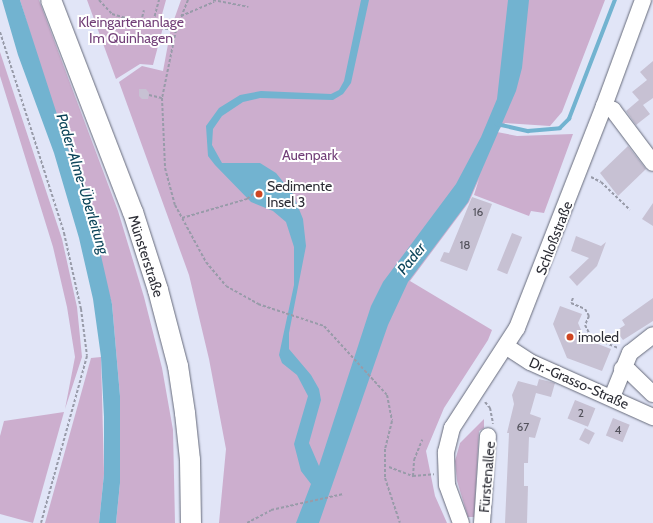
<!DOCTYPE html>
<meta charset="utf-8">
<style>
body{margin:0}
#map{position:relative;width:653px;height:523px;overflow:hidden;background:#e1e5f7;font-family:Cabin,sans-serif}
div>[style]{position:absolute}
.green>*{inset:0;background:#ccaece}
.water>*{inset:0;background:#72b3d0}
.stream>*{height:3.5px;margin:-1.75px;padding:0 1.75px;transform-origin:1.75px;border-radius:1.75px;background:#72b3d0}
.building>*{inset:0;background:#c7c1d3;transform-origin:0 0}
.path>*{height:2px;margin-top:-1px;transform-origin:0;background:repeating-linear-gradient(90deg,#989ba9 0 3px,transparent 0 5px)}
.roads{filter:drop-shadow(0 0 1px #666a7a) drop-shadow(0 0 1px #666a7a)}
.minor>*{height:16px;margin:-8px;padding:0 8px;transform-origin:8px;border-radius:8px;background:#fff}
.major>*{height:20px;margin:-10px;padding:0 10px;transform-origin:10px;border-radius:10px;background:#fff}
.dots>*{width:11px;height:11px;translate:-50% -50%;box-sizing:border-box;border:2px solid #fff;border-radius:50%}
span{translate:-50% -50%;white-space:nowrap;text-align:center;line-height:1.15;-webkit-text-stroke:4px #fff;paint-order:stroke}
.number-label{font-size:12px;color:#54535d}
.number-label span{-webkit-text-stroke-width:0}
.park-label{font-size:14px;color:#723f78}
.poi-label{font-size:14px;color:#2d2e36}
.left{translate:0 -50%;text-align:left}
.street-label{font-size:14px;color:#2d2e36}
.water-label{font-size:15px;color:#0d455a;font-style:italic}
</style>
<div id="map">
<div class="green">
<div style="clip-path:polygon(20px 0,39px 0,118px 211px,144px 297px,162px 368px,173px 430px,175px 523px,116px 523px,120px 483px,120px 396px,112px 304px)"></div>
<div style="clip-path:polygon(87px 0,166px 0,161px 18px,165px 20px,153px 65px,140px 64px,116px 79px)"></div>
<div style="clip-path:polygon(181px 0,605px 0,562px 112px,550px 126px,505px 123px,497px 132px,517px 136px,573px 134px,544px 213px,531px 211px,529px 216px,474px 195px,479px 179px,469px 202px,410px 281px,492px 330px,488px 340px,444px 408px,426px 451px,435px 496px,447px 523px,219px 523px,226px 449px,209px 359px,189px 275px,119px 82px,142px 66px,163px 71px,171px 28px)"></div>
<div style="clip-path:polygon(0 52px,62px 239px,77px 307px,82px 357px,65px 409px,75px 357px,67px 307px,53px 247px,0 76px)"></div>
<div style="clip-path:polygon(101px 357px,104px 474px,99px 523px,45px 523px,91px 358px)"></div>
<div style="clip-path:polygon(64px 412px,33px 523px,0 514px,0 436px,4px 421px)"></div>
<div style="clip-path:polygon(484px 419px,484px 428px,479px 431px,474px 517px,468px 517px,457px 481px,455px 461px,460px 443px)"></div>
</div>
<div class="water">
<div style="clip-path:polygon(2px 0,20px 0,97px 238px,112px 304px,120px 396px,120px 483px,116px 523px,99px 523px,104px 474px,104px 417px,101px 357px,93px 299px,79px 238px,54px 153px,18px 55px)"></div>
<div style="clip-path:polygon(361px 0,369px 0,351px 83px,343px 94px,333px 100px,260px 98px,243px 102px,222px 116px,213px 129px,212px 145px,222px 163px,260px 163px,276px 173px,293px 194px,303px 219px,306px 246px,289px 333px,289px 349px,311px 375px,319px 389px,321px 400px,309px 443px,319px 466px,371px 306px,383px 282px,456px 184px,481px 137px,497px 99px,508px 0,529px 0,522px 68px,516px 91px,468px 202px,408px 282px,388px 325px,319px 523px,296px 523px,311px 484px,301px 471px,294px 444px,308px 396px,297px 375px,282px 363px,279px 355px,294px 285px,294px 247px,286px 222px,273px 211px,251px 202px,215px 165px,208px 156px,206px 126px,219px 108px,240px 95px,261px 91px,331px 94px,339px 90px,344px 81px)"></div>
</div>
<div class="stream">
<div style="left:497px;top:124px;width:32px;rotate:13deg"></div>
<div style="left:528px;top:131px;width:32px;rotate:-5deg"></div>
<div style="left:560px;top:128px;width:13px;rotate:-45deg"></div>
<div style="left:569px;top:119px;width:128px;rotate:-68.9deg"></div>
</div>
<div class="building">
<div style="clip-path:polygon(653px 61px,653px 98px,643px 105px,650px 114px,636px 125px,626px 111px,639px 100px,632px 92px,647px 80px,640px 72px)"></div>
<div style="clip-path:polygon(139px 89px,146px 89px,149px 93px,148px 99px,142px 99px,139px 96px)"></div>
<div style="clip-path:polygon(628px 146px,646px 169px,618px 196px,600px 173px)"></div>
<div style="clip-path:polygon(472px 197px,492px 204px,467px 271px,440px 261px,444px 252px,449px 253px)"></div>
<div style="clip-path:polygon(653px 203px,653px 226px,642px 219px)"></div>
<div style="left:512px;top:233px;width:11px;height:40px;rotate:22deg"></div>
<div style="clip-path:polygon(576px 236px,601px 246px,606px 242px,597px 266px,577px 286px,569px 277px,589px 258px,571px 251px)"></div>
<div style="clip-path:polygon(653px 298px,653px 321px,623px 340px,616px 331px,625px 325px,622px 320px)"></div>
<div style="clip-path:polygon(560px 306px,582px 314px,578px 323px,585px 339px,611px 349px,602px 371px,567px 358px,553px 324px)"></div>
<div style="clip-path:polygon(539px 379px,555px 383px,551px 397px,536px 393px,530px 414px,541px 418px,535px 438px,529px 437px,528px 463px,524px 463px,524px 486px,528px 486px,527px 523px,505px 523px,509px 433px,507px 433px,514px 404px,512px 395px,518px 381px,537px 386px)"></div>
<div style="left:575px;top:400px;width:22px;height:20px;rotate:22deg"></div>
<div style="left:613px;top:418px;width:18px;height:19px;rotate:22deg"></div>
<div style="left:585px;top:428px;width:11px;height:13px;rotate:27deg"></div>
</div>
<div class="path">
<div style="left:99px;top:0;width:19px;rotate:47deg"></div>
<div style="left:112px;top:14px;width:50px;rotate:16.3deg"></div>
<div style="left:160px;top:28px;width:16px;rotate:7deg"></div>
<div style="left:188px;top:0;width:32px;rotate:112deg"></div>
<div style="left:176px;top:30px;width:69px;rotate:101.6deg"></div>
<div style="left:162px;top:98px;width:70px;rotate:87.5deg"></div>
<div style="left:165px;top:168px;width:38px;rotate:75deg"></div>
<div style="left:175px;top:205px;width:65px;rotate:61.5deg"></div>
<div style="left:206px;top:262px;width:31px;rotate:50deg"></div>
<div style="left:226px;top:286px;width:37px;rotate:29deg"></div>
<div style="left:258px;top:304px;width:70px;rotate:18.4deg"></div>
<div style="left:324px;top:326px;width:93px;rotate:47.6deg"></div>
<div style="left:387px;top:395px;width:26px;rotate:79deg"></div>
<div style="left:392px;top:421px;width:29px;rotate:104deg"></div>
<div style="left:385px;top:449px;width:29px;rotate:90deg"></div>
<div style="left:385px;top:478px;width:47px;rotate:71.6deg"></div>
<div style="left:213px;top:0;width:36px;rotate:11deg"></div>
<div style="left:181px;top:16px;width:36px;rotate:-23deg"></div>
<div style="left:141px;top:22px;width:12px;rotate:-76deg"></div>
<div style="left:152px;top:26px;width:27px;rotate:-75deg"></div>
<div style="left:0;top:32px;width:211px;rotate:72.3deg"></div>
<div style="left:64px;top:233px;width:78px;rotate:77.4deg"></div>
<div style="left:81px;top:309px;width:47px;rotate:82.7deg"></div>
<div style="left:87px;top:356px;width:173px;rotate:105.4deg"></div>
<div style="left:149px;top:95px;width:13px;rotate:13deg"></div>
<div style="left:591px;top:177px;width:11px;rotate:27deg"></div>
<div style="left:601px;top:182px;width:40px;rotate:44deg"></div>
<div style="left:182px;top:218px;width:68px;rotate:-16.3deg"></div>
<div style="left:247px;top:199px;width:8px;rotate:-40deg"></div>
<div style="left:573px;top:298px;width:5px;rotate:112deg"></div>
<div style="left:571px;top:303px;width:15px;rotate:23deg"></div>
<div style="left:585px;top:309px;width:8px;rotate:60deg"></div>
<div style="left:589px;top:316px;width:10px;rotate:114deg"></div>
<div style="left:585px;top:325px;width:13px;rotate:63deg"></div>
<div style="left:591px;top:337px;width:29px;rotate:22deg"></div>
<div style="left:485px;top:402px;width:8px;rotate:50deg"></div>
<div style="left:490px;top:408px;width:16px;rotate:79deg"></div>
<div style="left:389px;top:467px;width:26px;rotate:21deg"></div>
<div style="left:413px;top:476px;width:21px;rotate:-5deg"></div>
<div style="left:413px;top:476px;width:16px;rotate:-86deg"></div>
<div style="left:414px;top:460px;width:22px;rotate:-68deg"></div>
<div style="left:247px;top:523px;width:27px;rotate:-28deg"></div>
<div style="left:271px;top:510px;width:74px;rotate:-12.5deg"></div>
</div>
<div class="roads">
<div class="minor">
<div style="left:604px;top:106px;width:10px;rotate:24deg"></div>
<div style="left:613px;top:110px;width:66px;rotate:53deg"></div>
<div style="left:507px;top:347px;width:27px;rotate:33deg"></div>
<div style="left:530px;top:362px;width:135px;rotate:24.1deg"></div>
<div style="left:622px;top:369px;width:7px;rotate:16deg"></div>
<div style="left:629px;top:371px;width:33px;rotate:44deg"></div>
<div style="left:612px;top:397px;width:48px;rotate:-67.8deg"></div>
<div style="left:630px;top:353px;width:29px;rotate:-38deg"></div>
<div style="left:461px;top:523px;width:40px;rotate:-110.2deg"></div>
<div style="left:447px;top:485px;width:33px;rotate:-92deg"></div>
<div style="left:446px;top:452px;width:25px;rotate:-76deg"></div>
<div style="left:452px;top:428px;width:119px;rotate:-57deg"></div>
<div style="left:517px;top:328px;width:238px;rotate:-68.6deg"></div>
<div style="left:604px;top:106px;width:113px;rotate:-69.8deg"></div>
<div style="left:482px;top:523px;width:87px;rotate:-86.1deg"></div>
</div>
<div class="major">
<div style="left:51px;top:0;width:227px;rotate:68.9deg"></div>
<div style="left:133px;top:212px;width:82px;rotate:72.2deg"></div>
<div style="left:158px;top:290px;width:79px;rotate:75.3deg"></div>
<div style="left:178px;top:366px;width:48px;rotate:81.5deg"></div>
<div style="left:185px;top:413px;width:47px;rotate:83.9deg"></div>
<div style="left:190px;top:460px;width:63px;rotate:89.1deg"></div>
</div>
</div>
<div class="dots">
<div style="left:259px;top:194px;background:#cf4622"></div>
<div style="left:570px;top:337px;background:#cf4622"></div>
</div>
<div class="number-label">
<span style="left:478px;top:212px">16</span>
<span style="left:465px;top:245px">18</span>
<span style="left:581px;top:413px">2</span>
<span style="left:523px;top:427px">67</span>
<span style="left:618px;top:430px">4</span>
</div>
<div class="park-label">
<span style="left:131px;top:30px">Kleingartenanlage<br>Im Quinhagen</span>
<span style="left:310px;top:155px">Auenpark</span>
</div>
<div class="poi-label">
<span class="left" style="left:267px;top:194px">Sedimente<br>Insel 3</span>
<span class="left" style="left:578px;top:337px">imoled</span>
</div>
<div class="street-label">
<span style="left:554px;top:238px;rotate:-69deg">Schloßstraße</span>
<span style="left:146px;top:256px;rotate:72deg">Münsterstraße</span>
<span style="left:579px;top:383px;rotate:24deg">Dr.-Grasso-Straße</span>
<span style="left:487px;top:477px;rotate:-85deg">Fürstenallee</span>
</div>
<div class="water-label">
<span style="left:82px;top:184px;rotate:73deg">Pader-Alme-Überleitung</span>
<span style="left:412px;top:259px;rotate:-51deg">Pader</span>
</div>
</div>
